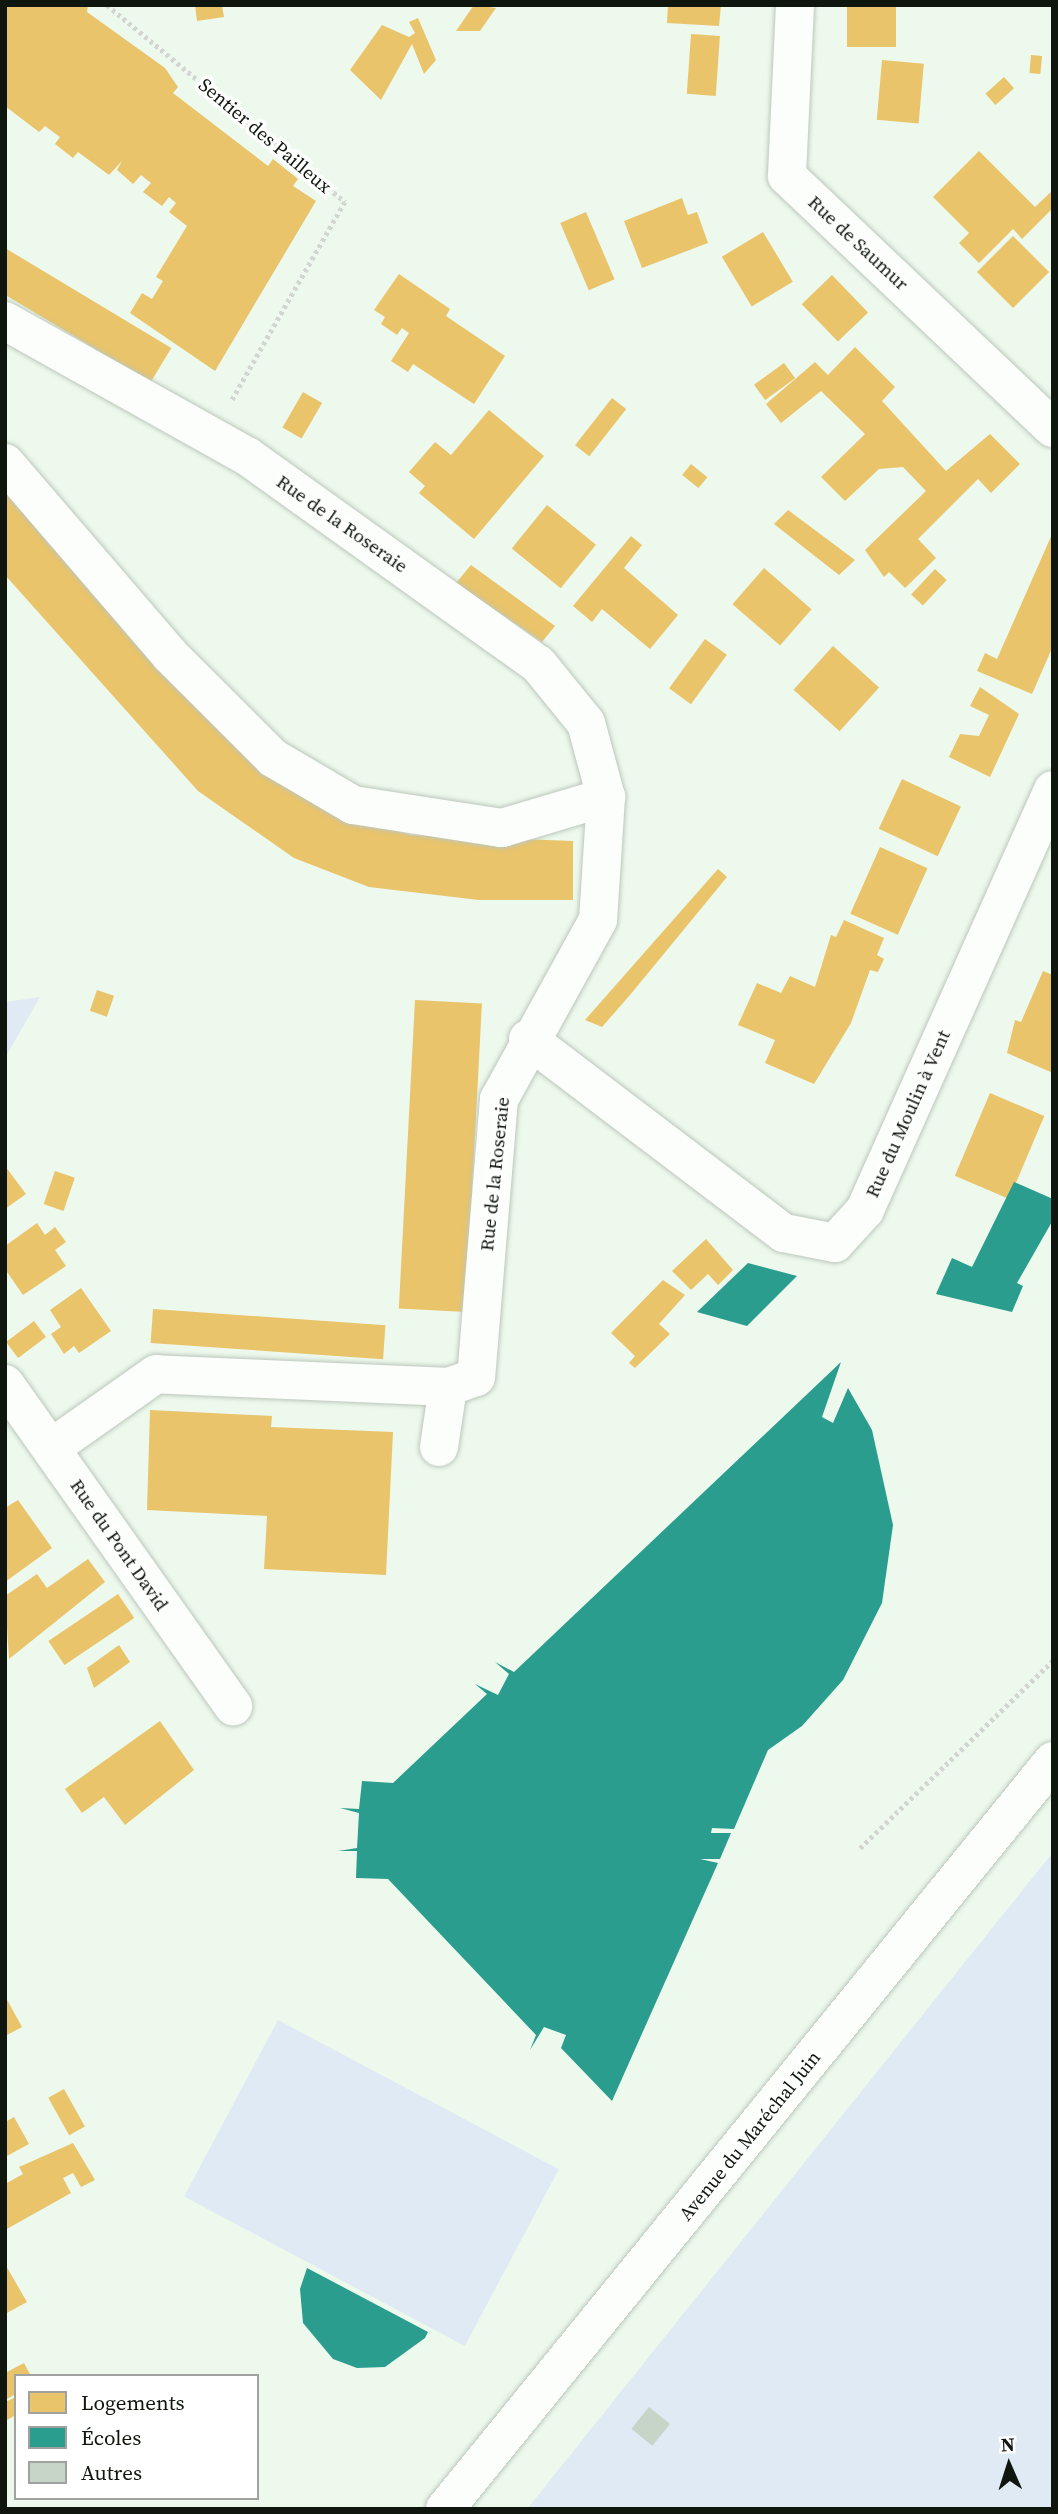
<!DOCTYPE html>
<meta charset="utf-8">
<style>
body{margin:0}
#map{position:relative;width:1058px;height:2514px;overflow:hidden;background:#edf9ed;font-family:"Source Serif 4",serif}
div>[style]{position:absolute}
.green>*{inset:0;background:#dfeaf4;transform-origin:0 0}
.homes>*{inset:0;background:#e9c46a;transform-origin:0 0}
.schools>*{inset:0;background:#2a9d8f}
.building>*{inset:0;background:#c7d5c8;transform-origin:0 0}
.path>*{height:4.5px;margin-top:-2.25px;transform-origin:0;background:repeating-linear-gradient(90deg,#d2d5d2 0 3.5px,transparent 0 7px)}
.roads{filter:drop-shadow(0 0 2px #bdc7bd) drop-shadow(0 0 2px #bdc7bd)}
.minor>*{height:38px;margin:-19px;padding:0 19px;transform-origin:19px;border-radius:19px;background:#fcfefc}
.tertiary>*{height:38px;margin:-19px;padding:0 19px;transform-origin:19px;border-radius:19px;background:#fcfefc}
span{translate:-50% -50%;white-space:nowrap;text-align:center;line-height:1.15;-webkit-text-stroke:7px #fff;paint-order:stroke}
.street-label{font-size:19px;color:#0e160e}
.frame{position:absolute;inset:0;border:7px solid #0e160e;pointer-events:none}
.legend{position:absolute;left:14px;top:2374px;width:245px;height:126px;box-sizing:border-box;background:#fff;border:2px solid #9fa29f;margin:0;padding:9px 12px;list-style:none;font-size:21px;color:#0e160e}
.legend li{display:flex;align-items:center;gap:14px;height:35px}
.legend b{width:35px;border:2px solid #9fa29f}
.north{position:absolute;left:974px;top:2430px;width:70px;height:70px;-webkit-text-stroke:5px #fff;paint-order:stroke;rotate:357deg;font-size:19px;font-weight:700;line-height:28px;text-align:center;color:#0e160e}
.north::after{content:'';display:block;margin:auto;width:24px;height:32px;background:#0e160e;clip-path:polygon(50% 0,100% 100%,50% 72%,0 100%)}
</style>
<div id="map">
<div class="green">
<div style="clip-path:polygon(40px 997px,5px 1058px,5px 1002px)"></div>
<div style="clip-path:polygon(1053px 1852px,1053px 2509px,527px 2509px)"></div>
<div style="left:278px;top:2020px;width:318px;height:200px;rotate:28deg"></div>
</div>
<div class="homes">
<div style="clip-path:polygon(5px 5px,88px 5px,87px 12px,165px 68px,178px 87px,173px 93px,268px 166px,273px 159px,298px 179px,293px 186px,316px 201px,215px 371px,130px 313px,142px 293px,152px 299px,163px 281px,156px 277px,187px 226px,169px 212px,176px 203px,169px 197px,162px 206px,143px 192px,151px 183px,141px 175px,133px 184px,117px 170px,122px 161px,109px 175px,78px 152px,73px 158px,55px 144px,60px 137px,45px 126px,39px 132px,5px 106px)"></div>
<div style="clip-path:polygon(195px 5px,222px 5px,224px 17px,197px 21px)"></div>
<div style="clip-path:polygon(474px 5px,496px 8px,480px 31px,456px 31px)"></div>
<div style="clip-path:polygon(668px 5px,721px 5px,719px 26px,667px 23px)"></div>
<div style="left:847px;top:5px;width:49px;height:42px"></div>
<div style="clip-path:polygon(418px 18px,436px 60px,424px 74px,412px 44px,381px 100px,350px 70px,382px 25px,409px 37px,415px 33px,409px 22px)"></div>
<div style="left:691px;top:34px;width:29px;height:60px;rotate:4deg"></div>
<div style="left:1031px;top:55px;width:11px;height:18px;rotate:5deg"></div>
<div style="left:882px;top:60px;width:42px;height:60px;rotate:5deg"></div>
<div style="left:1004px;top:77px;width:15px;height:25px;rotate:48deg"></div>
<div style="clip-path:polygon(979px 151px,1035px 207px,1053px 190px,1053px 208px,1022px 239px,1013px 229px,979px 263px,959px 243px,969px 233px,933px 197px)"></div>
<div style="clip-path:polygon(682px 198px,688px 215px,697px 212px,708px 243px,642px 268px,624px 221px)"></div>
<div style="left:586px;top:212px;width:73px;height:28px;rotate:67deg"></div>
<div style="left:763px;top:232px;width:58px;height:48px;rotate:59deg"></div>
<div style="left:1013px;top:236px;width:51px;height:51px;rotate:45deg"></div>
<div style="left:5px;top:248px;width:194px;height:40px;rotate:31deg"></div>
<div style="clip-path:polygon(399px 274px,450px 309px,446px 316px,505px 356px,474px 404px,413px 364px,408px 372px,391px 361px,409px 333px,402px 328px,397px 335px,381px 324px,385px 317px,374px 310px)"></div>
<div style="left:832px;top:275px;width:52px;height:42px;rotate:46deg"></div>
<div style="clip-path:polygon(855px 347px,895px 387px,882px 401px,946px 471px,990px 434px,1020px 464px,991px 493px,978px 479px,918px 539px,936px 558px,905px 588px,889px 572px,884px 577px,865px 550px,926px 491px,903px 467px,879px 469px,845px 501px,821px 477px,865px 434px,821px 391px,781px 423px,766px 404px,815px 362px,828px 375px)"></div>
<div style="left:784px;top:363px;width:19px;height:37px;rotate:54deg"></div>
<div style="left:303px;top:392px;width:22px;height:41px;rotate:30deg"></div>
<div style="left:612px;top:398px;width:18px;height:60px;rotate:38deg"></div>
<div style="clip-path:polygon(489px 410px,544px 456px,474px 539px,419px 493px,425px 486px,409px 472px,435px 442px,451px 455px)"></div>
<div style="left:691px;top:464px;width:21px;height:14px;rotate:39deg"></div>
<div style="clip-path:polygon(5px 483px,359px 821px,412px 835px,573px 841px,573px 900px,479px 900px,369px 887px,294px 858px,198px 791px,5px 575px)"></div>
<div style="left:547px;top:505px;width:63px;height:56px;rotate:39deg"></div>
<div style="clip-path:polygon(788px 510px,855px 560px,839px 575px,774px 524px)"></div>
<div style="clip-path:polygon(1053px 532px,1053px 646px,1032px 694px,977px 671px,985px 653px,997px 659px)"></div>
<div style="clip-path:polygon(631px 536px,642px 545px,624px 568px,678px 615px,650px 649px,602px 609px,592px 622px,573px 606px)"></div>
<div style="clip-path:polygon(471px 565px,555px 626px,542px 642px,456px 583px)"></div>
<div style="left:764px;top:568px;width:63px;height:48px;rotate:41deg"></div>
<div style="left:935px;top:569px;width:16px;height:35px;rotate:43deg"></div>
<div style="left:705px;top:639px;width:27px;height:61px;rotate:36deg"></div>
<div style="left:833px;top:646px;width:62px;height:59px;rotate:42deg"></div>
<div style="clip-path:polygon(980px 687px,1019px 714px,990px 777px,949px 757px,960px 734px,979px 736px,989px 715px,970px 706px)"></div>
<div style="left:902px;top:779px;width:65px;height:55px;rotate:25deg"></div>
<div style="left:880px;top:847px;width:52px;height:73px;rotate:24deg"></div>
<div style="clip-path:polygon(718px 869px,727px 877px,630px 995px,602px 1027px,585px 1020px)"></div>
<div style="clip-path:polygon(844px 920px,884px 938px,877px 955px,884px 959px,878px 972px,870px 970px,851px 1023px,814px 1084px,765px 1063px,775px 1040px,738px 1025px,757px 983px,781px 993px,790px 976px,815px 987px,831px 935px,836px 937px)"></div>
<div style="clip-path:polygon(1043px 971px,1053px 975px,1053px 1073px,1007px 1053px,1015px 1020px,1021px 1022px)"></div>
<div style="left:97px;top:990px;width:18px;height:22px;rotate:19deg"></div>
<div style="left:415px;top:1000px;width:67px;height:309px;rotate:3deg"></div>
<div style="left:990px;top:1093px;width:59px;height:90px;rotate:23deg"></div>
<div style="clip-path:polygon(5px 1166px,26px 1194px,5px 1209px)"></div>
<div style="left:55px;top:1171px;width:21px;height:35px;rotate:19deg"></div>
<div style="clip-path:polygon(37px 1223px,45px 1235px,55px 1227px,66px 1242px,55px 1250px,66px 1266px,23px 1295px,5px 1269px,5px 1246px)"></div>
<div style="clip-path:polygon(706px 1239px,733px 1270px,718px 1285px,708px 1274px,691px 1290px,672px 1271px)"></div>
<div style="clip-path:polygon(663px 1280px,685px 1295px,659px 1324px,670px 1334px,635px 1368px,629px 1363px,635px 1356px,611px 1333px)"></div>
<div style="clip-path:polygon(81px 1288px,111px 1331px,79px 1353px,74px 1346px,64px 1354px,51px 1334px,61px 1327px,50px 1310px)"></div>
<div style="left:153px;top:1309px;width:233px;height:34px;rotate:4deg"></div>
<div style="left:34px;top:1321px;width:20px;height:35px;rotate:53deg"></div>
<div style="clip-path:polygon(150px 1410px,272px 1416px,271px 1427px,393px 1432px,386px 1575px,264px 1569px,267px 1516px,147px 1510px)"></div>
<div style="clip-path:polygon(18px 1500px,52px 1548px,5px 1582px,5px 1508px)"></div>
<div style="clip-path:polygon(88px 1559px,105px 1582px,9px 1659px,5px 1596px,37px 1574px,47px 1588px)"></div>
<div style="left:118px;top:1594px;width:29px;height:84px;rotate:56deg"></div>
<div style="clip-path:polygon(119px 1645px,130px 1662px,94px 1688px,87px 1668px)"></div>
<div style="clip-path:polygon(160px 1721px,194px 1770px,125px 1825px,104px 1797px,82px 1813px,65px 1789px)"></div>
<div style="clip-path:polygon(5px 1996px,22px 2027px,5px 2036px)"></div>
<div style="left:64px;top:2089px;width:43px;height:18px;rotate:61deg"></div>
<div style="clip-path:polygon(14px 2117px,29px 2144px,5px 2157px,5px 2122px)"></div>
<div style="clip-path:polygon(73px 2143px,95px 2180px,81px 2187px,73px 2173px,63px 2178px,71px 2193px,5px 2230px,5px 2184px,23px 2174px,19px 2167px)"></div>
<div style="clip-path:polygon(5px 2264px,27px 2302px,5px 2314px)"></div>
<div style="clip-path:polygon(24px 2363px,31px 2376px,16px 2376px,16px 2394px,5px 2400px,5px 2373px)"></div>
<div style="clip-path:polygon(16px 2397px,16px 2415px,5px 2421px,5px 2402px)"></div>
</div>
<div class="schools">
<div style="clip-path:polygon(1014px 1182px,1053px 1199px,1053px 1220px,1017px 1283px,1023px 1286px,1012px 1312px,936px 1294px,952px 1258px,972px 1267px)"></div>
<div style="clip-path:polygon(748px 1263px,797px 1276px,747px 1326px,697px 1312px)"></div>
<div style="clip-path:polygon(841px 1362px,822px 1417px,833px 1423px,848px 1388px,872px 1430px,893px 1525px,882px 1603px,843px 1680px,802px 1726px,768px 1750px,734px 1829px,712px 1828px,711px 1833px,731px 1833px,720px 1859px,700px 1859px,718px 1863px,612px 2101px,561px 2048px,566px 2035px,544px 2027px,530px 2050px,536px 2035px,388px 1879px,356px 1878px,357px 1851px,338px 1851px,357px 1848px,359px 1813px,340px 1808px,359px 1809px,362px 1781px,393px 1783px,487px 1694px,475px 1684px,498px 1695px,509px 1674px,495px 1662px,514px 1672px)"></div>
<div style="clip-path:polygon(307px 2268px,428px 2332px,425px 2338px,385px 2367px,357px 2368px,333px 2359px,303px 2323px,300px 2289px)"></div>
</div>
<div class="building">
<div style="left:649px;top:2407px;width:27px;height:28px;rotate:39deg"></div>
</div>
<div class="path">
<div style="left:107px;top:5px;width:309px;rotate:39.6deg"></div>
<div style="left:345px;top:202px;width:230px;rotate:119.7deg"></div>
<div style="left:860px;top:1848px;width:269px;rotate:-44.2deg"></div>
</div>
<div class="roads">
<div class="minor">
<div style="left:795px;top:5px;width:171px;rotate:92.7deg"></div>
<div style="left:787px;top:176px;width:366px;rotate:43.5deg"></div>
<div style="left:5px;top:321px;width:277px;rotate:29.2deg"></div>
<div style="left:247px;top:456px;width:358px;rotate:35.6deg"></div>
<div style="left:538px;top:664px;width:76px;rotate:50.9deg"></div>
<div style="left:586px;top:723px;width:77px;rotate:74.9deg"></div>
<div style="left:606px;top:797px;width:123px;rotate:93.7deg"></div>
<div style="left:598px;top:920px;width:205px;rotate:118.9deg"></div>
<div style="left:499px;top:1099px;width:279px;rotate:94.7deg"></div>
<div style="left:476px;top:1377px;width:30px;rotate:160deg"></div>
<div style="left:448px;top:1387px;width:292px;rotate:-177.5deg"></div>
<div style="left:156px;top:1374px;width:128px;rotate:144.8deg"></div>
<div style="left:5px;top:463px;width:253px;rotate:49.3deg"></div>
<div style="left:170px;top:655px;width:146px;rotate:45deg"></div>
<div style="left:273px;top:758px;width:93px;rotate:30.4deg"></div>
<div style="left:353px;top:805px;width:151px;rotate:8.8deg"></div>
<div style="left:502px;top:828px;width:109px;rotate:-16.6deg"></div>
<div style="left:528px;top:1039px;width:321px;rotate:37.2deg"></div>
<div style="left:784px;top:1233px;width:52px;rotate:11.1deg"></div>
<div style="left:835px;top:1243px;width:45px;rotate:-47.7deg"></div>
<div style="left:865px;top:1210px;width:460px;rotate:-65.9deg"></div>
<div style="left:5px;top:1384px;width:395px;rotate:54.7deg"></div>
<div style="left:439px;top:1447px;width:61px;rotate:-81.5deg"></div>
</div>
<div class="tertiary">
<div style="left:445px;top:2509px;width:964px;rotate:-50.89deg"></div>
</div>
</div>
<div class="street-label">
<span style="left:265px;top:136px;rotate:40deg">Sentier des Pailleux</span>
<span style="left:858px;top:243px;rotate:43deg">Rue de Saumur</span>
<span style="left:342px;top:524px;rotate:35deg">Rue de la Roseraie</span>
<span style="left:908px;top:1114px;rotate:-66deg">Rue du Moulin à Vent</span>
<span style="left:495px;top:1174px;rotate:-84deg">Rue de la Roseraie</span>
<span style="left:119px;top:1545px;rotate:55deg">Rue du Pont David</span>
<span style="left:750px;top:2136px;rotate:-51deg">Avenue du Maréchal Juin</span>
</div>
<div class="frame"></div>
<ul class="legend">
<li><b style="height:19px;background:#e9c46a"></b>Logements</li>
<li><b style="height:19px;background:#2a9d8f"></b>Écoles</li>
<li><b style="height:19px;background:#c7d5c8"></b>Autres</li>
</ul>
<div class="north">N</div>
</div>
